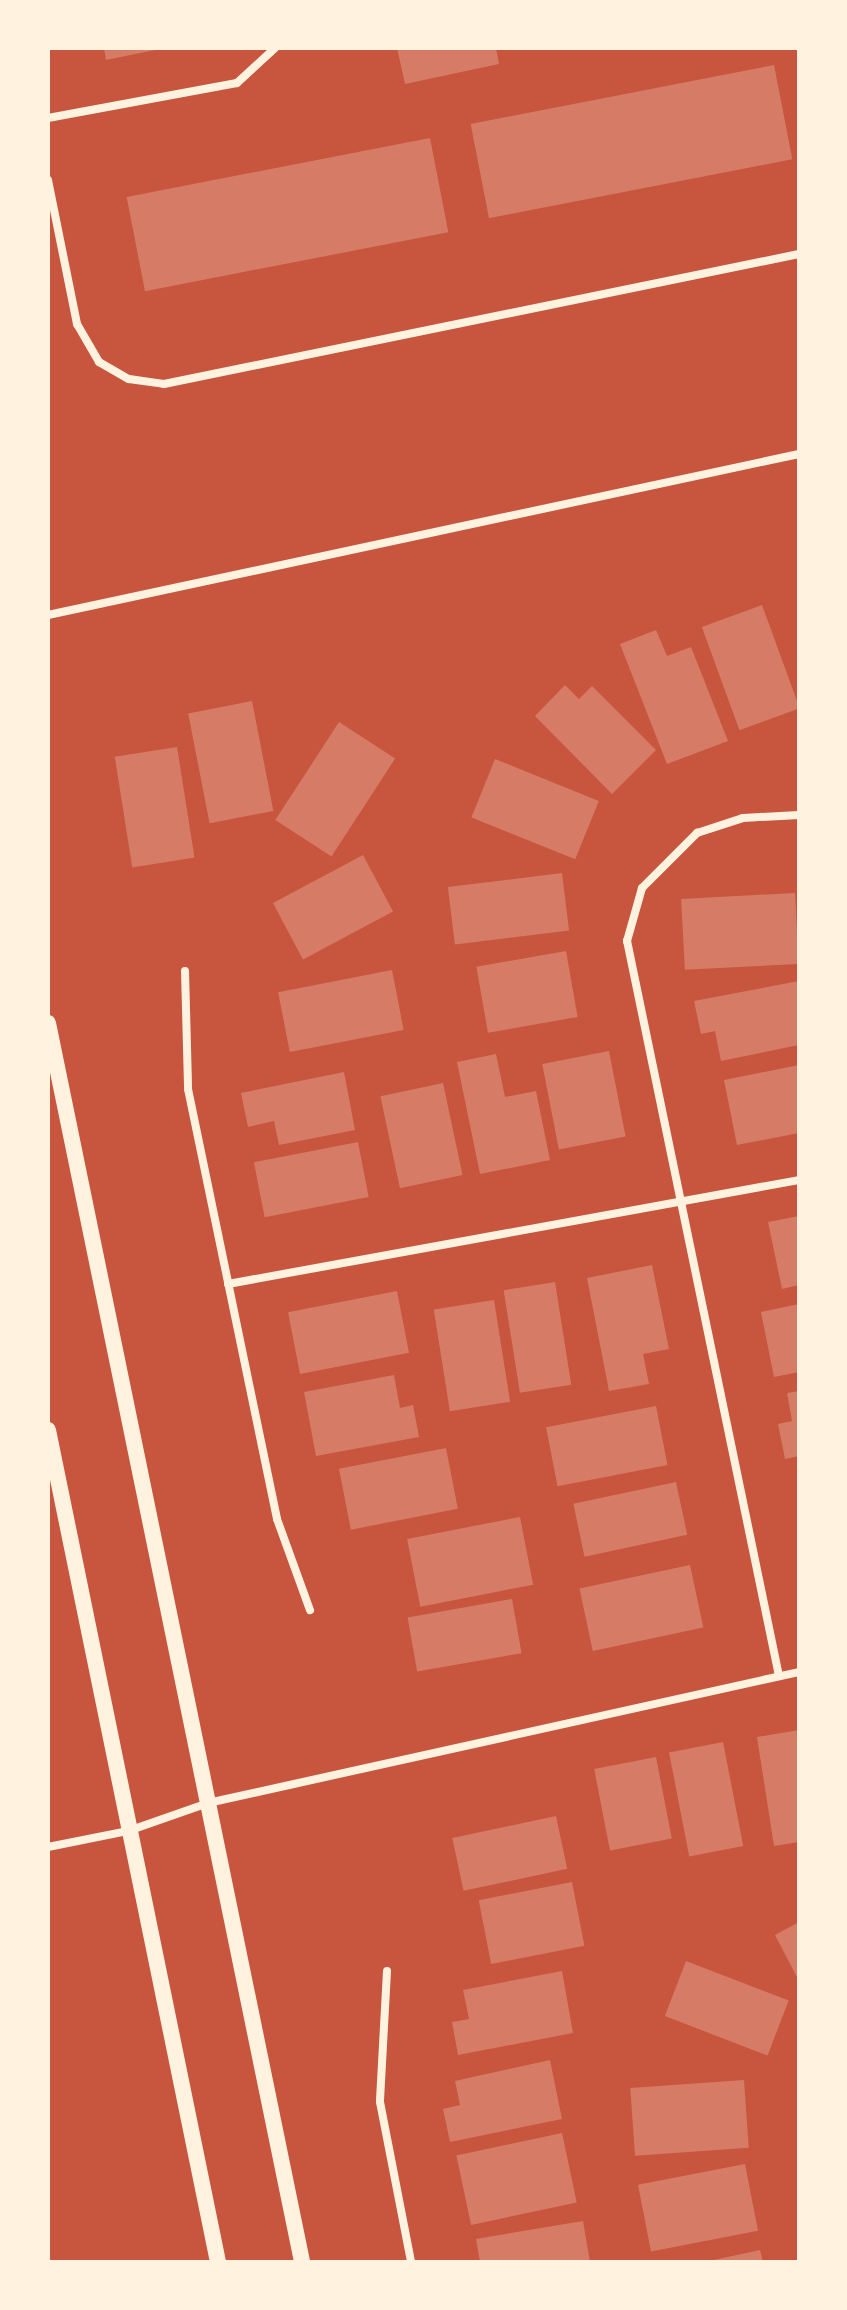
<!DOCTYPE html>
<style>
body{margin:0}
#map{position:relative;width:847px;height:2310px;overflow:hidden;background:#c8553d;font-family:Cabin,sans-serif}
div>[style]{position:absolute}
.building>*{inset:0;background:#d67c66;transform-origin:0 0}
.minor>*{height:8px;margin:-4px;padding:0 4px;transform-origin:4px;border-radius:4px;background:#fff3e0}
.secondary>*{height:16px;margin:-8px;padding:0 8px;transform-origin:8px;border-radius:8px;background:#fff3e0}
span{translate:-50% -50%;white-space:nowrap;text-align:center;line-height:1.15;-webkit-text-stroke:6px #fff3e0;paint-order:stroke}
.frame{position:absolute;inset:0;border:50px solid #fff3e0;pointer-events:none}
</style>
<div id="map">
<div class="building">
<div style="clip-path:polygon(104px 48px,160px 48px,160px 49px,106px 60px)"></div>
<div style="clip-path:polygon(397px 48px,496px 48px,499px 64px,405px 84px)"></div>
<div style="left:774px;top:65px;width:96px;height:309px;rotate:79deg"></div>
<div style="left:430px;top:138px;width:96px;height:309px;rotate:79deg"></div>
<div style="left:762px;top:605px;width:110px;height:64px;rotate:70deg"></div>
<div style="clip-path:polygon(656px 630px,667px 656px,691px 647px,728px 741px,667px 764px,620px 644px)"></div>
<div style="clip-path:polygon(565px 685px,579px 699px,592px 686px,656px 750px,612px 794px,535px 716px)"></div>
<div style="left:252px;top:701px;width:112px;height:65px;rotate:79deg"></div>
<div style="left:339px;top:722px;width:67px;height:117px;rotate:33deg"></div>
<div style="left:177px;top:747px;width:112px;height:63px;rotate:81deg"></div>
<div style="left:495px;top:759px;width:112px;height:63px;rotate:22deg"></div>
<div style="left:363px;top:855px;width:64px;height:102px;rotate:62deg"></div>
<div style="left:562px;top:873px;width:58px;height:115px;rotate:83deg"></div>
<div style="left:795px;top:893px;width:71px;height:114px;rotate:87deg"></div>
<div style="left:566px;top:951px;width:67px;height:91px;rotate:80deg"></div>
<div style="left:392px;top:970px;width:61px;height:116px;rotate:79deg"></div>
<div style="clip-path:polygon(799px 981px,799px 1045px,721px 1061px,715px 1031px,701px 1034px,694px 1001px)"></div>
<div style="left:609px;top:1051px;width:87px;height:68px;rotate:79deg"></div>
<div style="clip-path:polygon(496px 1054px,505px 1097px,536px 1091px,550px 1160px,480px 1174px,457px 1062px)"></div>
<div style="clip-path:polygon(799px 1065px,799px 1133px,737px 1145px,724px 1080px)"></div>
<div style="clip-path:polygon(344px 1072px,355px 1130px,279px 1145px,274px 1121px,248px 1127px,241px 1093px)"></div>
<div style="left:443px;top:1083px;width:94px;height:64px;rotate:78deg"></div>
<div style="left:358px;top:1142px;width:56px;height:106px;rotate:79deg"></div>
<div style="clip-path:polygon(799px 1216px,799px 1285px,782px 1289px,768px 1222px)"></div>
<div style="clip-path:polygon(652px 1265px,669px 1349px,643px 1354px,649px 1384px,609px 1391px,587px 1278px)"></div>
<div style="left:555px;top:1282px;width:104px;height:52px;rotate:81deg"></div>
<div style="left:397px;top:1291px;width:63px;height:111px;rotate:79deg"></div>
<div style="left:494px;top:1300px;width:103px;height:61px;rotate:81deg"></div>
<div style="clip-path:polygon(799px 1304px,799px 1372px,774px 1377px,761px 1312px)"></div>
<div style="clip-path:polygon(394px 1375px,400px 1408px,413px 1405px,419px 1437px,316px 1456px,304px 1392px)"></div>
<div style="clip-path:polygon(799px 1391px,799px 1456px,785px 1459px,778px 1424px,792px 1421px,787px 1393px)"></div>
<div style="left:656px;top:1406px;width:60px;height:112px;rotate:79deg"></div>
<div style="left:446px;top:1448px;width:62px;height:109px;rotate:79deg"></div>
<div style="left:676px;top:1482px;width:54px;height:105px;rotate:78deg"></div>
<div style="left:520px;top:1517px;width:69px;height:115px;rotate:79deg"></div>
<div style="left:690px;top:1565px;width:64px;height:113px;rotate:78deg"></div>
<div style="left:512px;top:1599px;width:55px;height:106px;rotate:80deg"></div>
<div style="clip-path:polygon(799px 1730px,799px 1842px,774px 1846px,757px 1737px)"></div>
<div style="left:723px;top:1742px;width:106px;height:55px;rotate:79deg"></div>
<div style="left:656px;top:1757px;width:83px;height:63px;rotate:79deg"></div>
<div style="left:556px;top:1816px;width:54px;height:106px;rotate:78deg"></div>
<div style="left:572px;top:1882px;width:65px;height:95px;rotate:79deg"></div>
<div style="clip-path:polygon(799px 1922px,799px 1981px,775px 1935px)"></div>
<div style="left:686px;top:1961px;width:110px;height:59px;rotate:21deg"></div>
<div style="clip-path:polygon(562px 1971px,573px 2033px,458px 2055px,452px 2022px,469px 2019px,463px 1990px)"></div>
<div style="clip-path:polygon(550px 2060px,562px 2119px,450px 2142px,443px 2109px,460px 2105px,455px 2081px)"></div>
<div style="left:744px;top:2080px;width:68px;height:114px;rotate:86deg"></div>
<div style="left:562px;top:2133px;width:71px;height:108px;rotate:78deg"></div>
<div style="left:745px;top:2164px;width:68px;height:109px;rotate:79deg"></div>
<div style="clip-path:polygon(583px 2221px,590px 2262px,480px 2262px,476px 2239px)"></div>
<div style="clip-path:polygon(760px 2250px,763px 2262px,709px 2262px,709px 2261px)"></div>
</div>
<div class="minor">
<div style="left:48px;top:118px;width:192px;rotate:-10.5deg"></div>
<div style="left:237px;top:83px;width:52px;rotate:-42.6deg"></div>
<div style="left:48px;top:180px;width:147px;rotate:78.6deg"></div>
<div style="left:77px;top:324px;width:44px;rotate:59.9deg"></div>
<div style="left:99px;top:362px;width:34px;rotate:30deg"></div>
<div style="left:129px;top:379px;width:35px;rotate:8deg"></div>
<div style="left:164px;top:384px;width:648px;rotate:-11.57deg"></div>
<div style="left:48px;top:615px;width:768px;rotate:-12.1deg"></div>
<div style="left:185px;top:971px;width:118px;rotate:88.5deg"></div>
<div style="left:188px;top:1089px;width:439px;rotate:78.3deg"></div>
<div style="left:277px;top:1519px;width:97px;rotate:70.1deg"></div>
<div style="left:228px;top:1284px;width:580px;rotate:-10.32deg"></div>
<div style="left:779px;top:1676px;width:751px;rotate:-101.68deg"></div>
<div style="left:627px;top:941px;width:55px;rotate:-74.2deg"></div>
<div style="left:642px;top:888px;width:78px;rotate:-45deg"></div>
<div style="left:697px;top:833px;width:48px;rotate:-18.1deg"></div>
<div style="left:743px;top:818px;width:56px;rotate:-3.1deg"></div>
<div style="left:48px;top:1847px;width:82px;rotate:-11.3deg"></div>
<div style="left:128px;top:1831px;width:85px;rotate:-19.3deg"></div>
<div style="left:208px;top:1803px;width:605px;rotate:-12.5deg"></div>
<div style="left:387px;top:1971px;width:131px;rotate:93.1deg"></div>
<div style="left:380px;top:2102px;width:163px;rotate:79deg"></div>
</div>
<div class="secondary">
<div style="left:48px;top:1023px;width:1265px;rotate:78.41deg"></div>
<div style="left:48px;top:1430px;width:849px;rotate:78.45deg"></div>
</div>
<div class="frame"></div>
</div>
